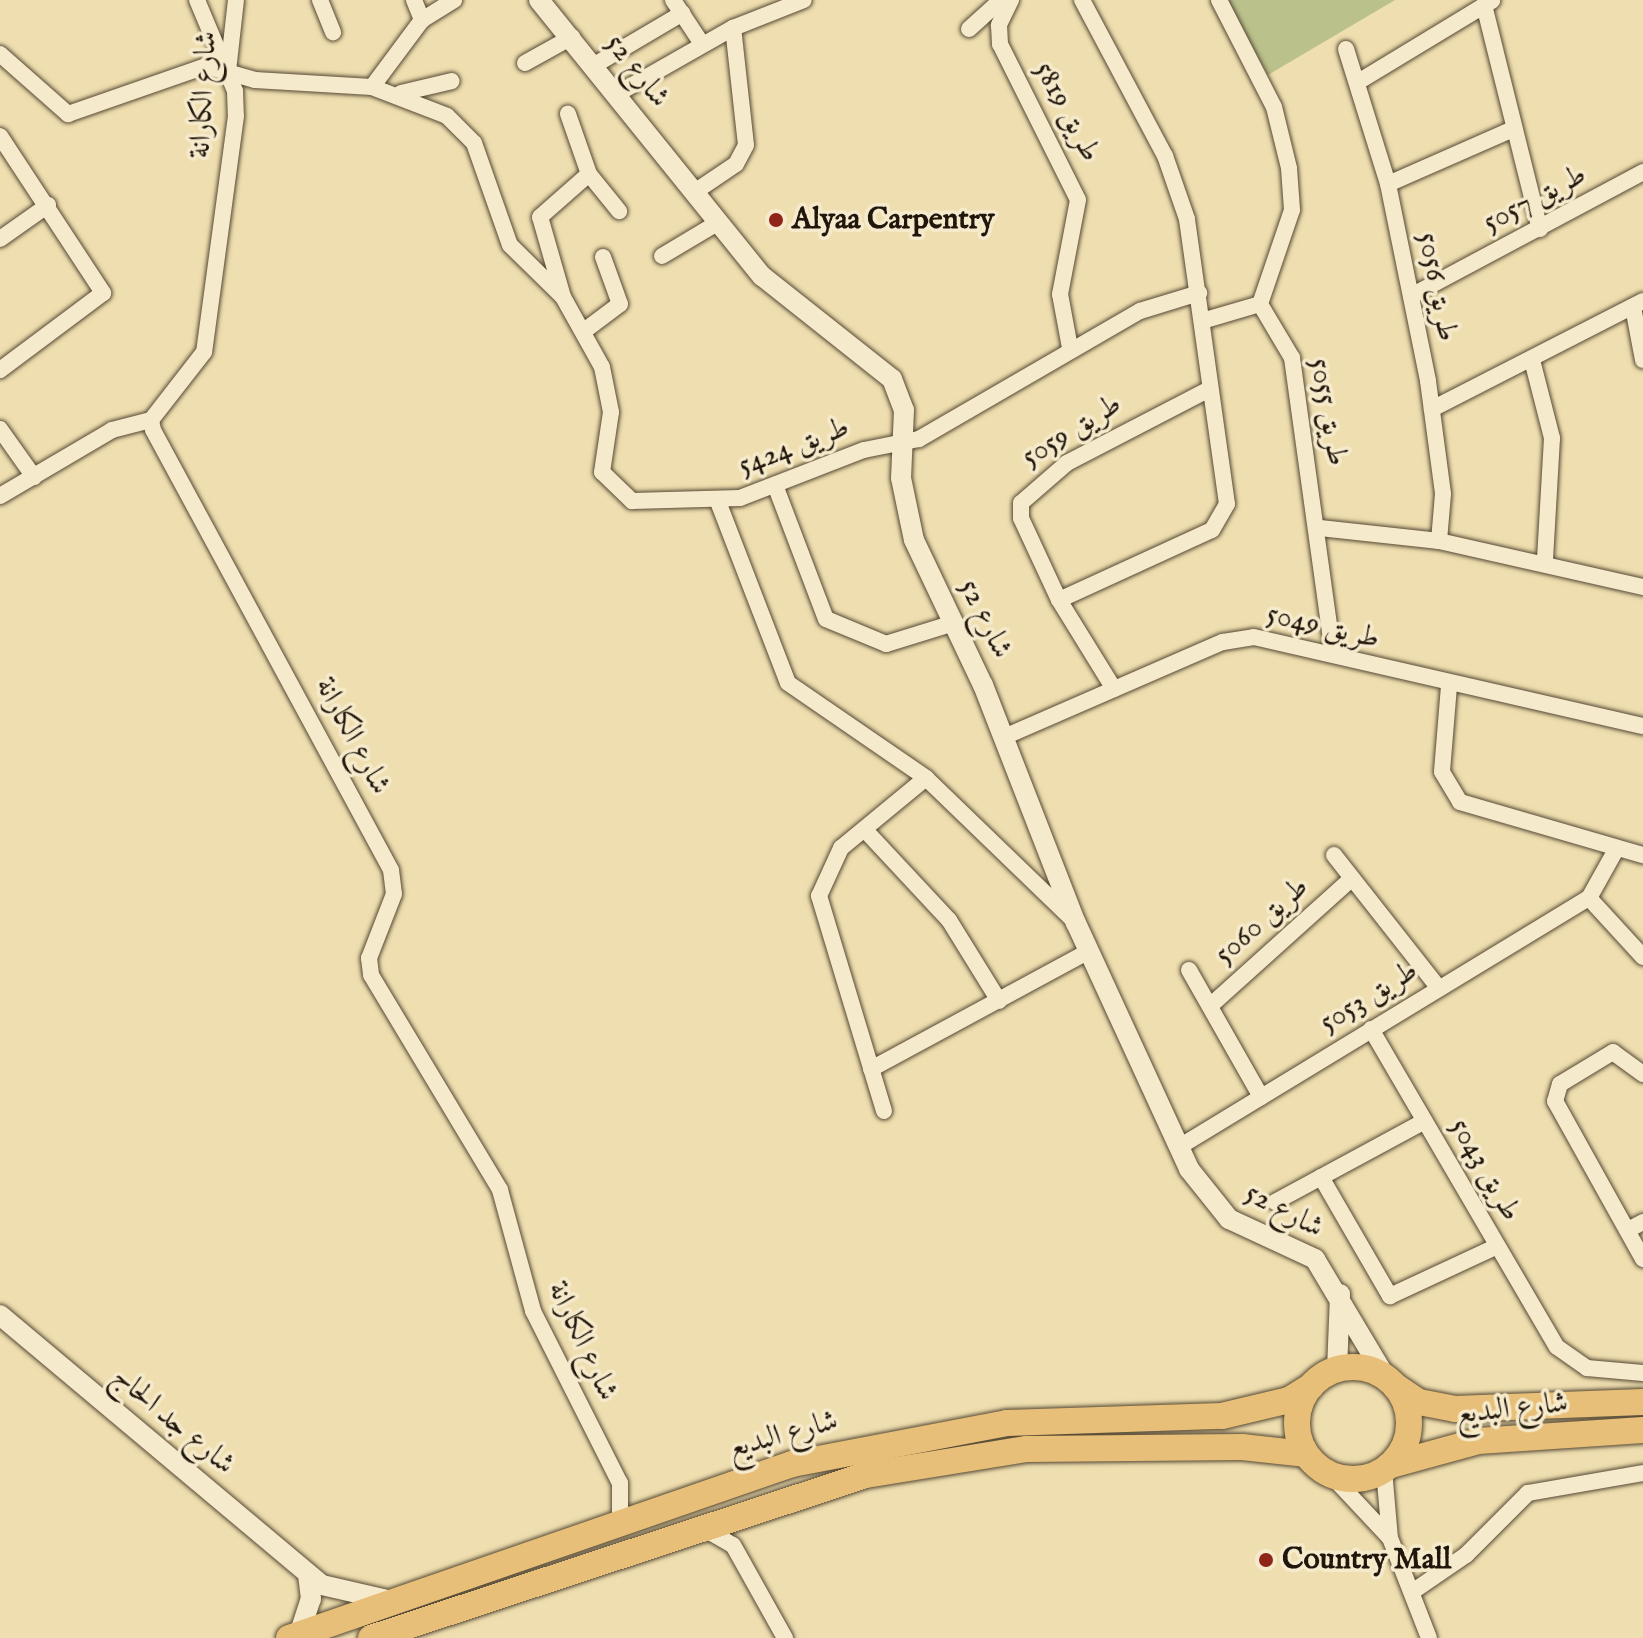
<!DOCTYPE html>
<meta charset="utf-8">
<style>
body{margin:0}
#map{position:relative;width:1643px;height:1638px;overflow:hidden;background:#efdeaf;font-family:"IM FELL English",Amiri,serif}
div>[style]{position:absolute}
.green>*{inset:0;background:#bac18a}
.roads{filter:drop-shadow(0 0 2px #544834) drop-shadow(0 0 2px #544834)}
.minor>*{height:16px;margin:-8px;padding:0 8px;transform-origin:8px;border-radius:8px;background:#f5eacb}
.tertiary>*{height:20px;margin:-10px;padding:0 10px;transform-origin:10px;border-radius:10px;background:#f5eacb}
.primary>*{height:26px;margin:-13px;padding:0 13px;transform-origin:13px;border-radius:13px;background:#e8bf78}
.primary>.ring{margin:-13px;padding:0;box-sizing:content-box;background:none;border:26px solid #e8bf78;border-radius:50%}
.dots>*{width:22px;height:22px;translate:-50% -50%;box-sizing:border-box;border:4px solid #f5eacb;border-radius:50%}
span{translate:-50% -50%;white-space:nowrap;text-align:center;line-height:1.15;-webkit-text-stroke:7px #f5eacb;paint-order:stroke}
.street-label{font-size:30px;color:#21160b}
.poi-label{font-size:30px;color:#21160b;font-weight:700}
.left{translate:0 -50%;text-align:left}
</style>
<div id="map">
<div class="green">
<div style="clip-path:polygon(1226px 0,1395px 0,1268px 75px)"></div>
</div>
<div class="roads">
<div class="minor">
<div style="left:197px;top:0;width:99px;rotate:67.3deg"></div>
<div style="left:235px;top:91px;width:25px;rotate:88deg"></div>
<div style="left:236px;top:116px;width:238px;rotate:97.7deg"></div>
<div style="left:204px;top:352px;width:86px;rotate:127.9deg"></div>
<div style="left:151px;top:420px;width:10px;rotate:79deg"></div>
<div style="left:153px;top:430px;width:500px;rotate:61.59deg"></div>
<div style="left:391px;top:870px;width:24px;rotate:83deg"></div>
<div style="left:394px;top:894px;width:69px;rotate:111.3deg"></div>
<div style="left:369px;top:958px;width:17px;rotate:83deg"></div>
<div style="left:371px;top:975px;width:251px;rotate:59deg"></div>
<div style="left:500px;top:1190px;width:125px;rotate:74.7deg"></div>
<div style="left:533px;top:1311px;width:193px;rotate:63.2deg"></div>
<div style="left:620px;top:1483px;width:38px;rotate:90deg"></div>
<div style="left:320px;top:0;width:35px;rotate:68deg"></div>
<div style="left:414px;top:0;width:22px;rotate:68deg"></div>
<div style="left:673px;top:0;width:53px;rotate:56.6deg"></div>
<div style="left:1011px;top:0;width:28px;rotate:116deg"></div>
<div style="left:999px;top:25px;width:19px;rotate:87deg"></div>
<div style="left:1000px;top:44px;width:174px;rotate:63.4deg"></div>
<div style="left:1078px;top:200px;width:96px;rotate:100.8deg"></div>
<div style="left:1060px;top:294px;width:55px;rotate:79.5deg"></div>
<div style="left:1219px;top:0;width:120px;rotate:62.8deg"></div>
<div style="left:1274px;top:107px;width:63px;rotate:76.2deg"></div>
<div style="left:1289px;top:168px;width:42px;rotate:85.9deg"></div>
<div style="left:1292px;top:210px;width:99px;rotate:108.8deg"></div>
<div style="left:1260px;top:304px;width:63px;rotate:59.3deg"></div>
<div style="left:1292px;top:358px;width:299px;rotate:82.1deg"></div>
<div style="left:1484px;top:5px;width:231px;rotate:76deg"></div>
<div style="left:969px;top:29px;width:43px;rotate:-42.2deg"></div>
<div style="left:1346px;top:49px;width:141px;rotate:72.7deg"></div>
<div style="left:1388px;top:184px;width:201px;rotate:78.5deg"></div>
<div style="left:1428px;top:381px;width:114px;rotate:82.4deg"></div>
<div style="left:1443px;top:494px;width:47px;rotate:94.9deg"></div>
<div style="left:0;top:54px;width:91px;rotate:41.4deg"></div>
<div style="left:68px;top:114px;width:146px;rotate:-19.2deg"></div>
<div style="left:206px;top:66px;width:51px;rotate:15.9deg"></div>
<div style="left:255px;top:80px;width:117px;rotate:3.4deg"></div>
<div style="left:372px;top:87px;width:80px;rotate:21.1deg"></div>
<div style="left:447px;top:116px;width:38px;rotate:45deg"></div>
<div style="left:474px;top:143px;width:108px;rotate:70.6deg"></div>
<div style="left:510px;top:245px;width:74px;rotate:44.5deg"></div>
<div style="left:563px;top:297px;width:80px;rotate:60.9deg"></div>
<div style="left:602px;top:367px;width:46px;rotate:78.7deg"></div>
<div style="left:611px;top:412px;width:61px;rotate:98.5deg"></div>
<div style="left:602px;top:472px;width:42px;rotate:44deg"></div>
<div style="left:632px;top:501px;width:108px;rotate:-1.6deg"></div>
<div style="left:740px;top:498px;width:133px;rotate:-21.2deg"></div>
<div style="left:864px;top:450px;width:56px;rotate:-11.3deg"></div>
<div style="left:919px;top:439px;width:255px;rotate:-30.1deg"></div>
<div style="left:1140px;top:311px;width:62px;rotate:-17deg"></div>
<div style="left:525px;top:63px;width:54px;rotate:-29deg"></div>
<div style="left:593px;top:66px;width:104px;rotate:-30.5deg"></div>
<div style="left:228px;top:71px;width:71px;rotate:-83.6deg"></div>
<div style="left:1358px;top:82px;width:157px;rotate:-31.2deg"></div>
<div style="left:372px;top:87px;width:84px;rotate:-53.3deg"></div>
<div style="left:422px;top:20px;width:38px;rotate:-32deg"></div>
<div style="left:401px;top:93px;width:52px;rotate:-13.2deg"></div>
<div style="left:615px;top:95px;width:136px;rotate:-29.6deg"></div>
<div style="left:733px;top:28px;width:76px;rotate:-21.5deg"></div>
<div style="left:0;top:136px;width:188px;rotate:56.7deg"></div>
<div style="left:103px;top:293px;width:129px;rotate:143.2deg"></div>
<div style="left:589px;top:174px;width:48px;rotate:51deg"></div>
<div style="left:1388px;top:184px;width:137px;rotate:-23.7deg"></div>
<div style="left:696px;top:191px;width:48px;rotate:-34deg"></div>
<div style="left:736px;top:164px;width:21px;rotate:-62deg"></div>
<div style="left:746px;top:145px;width:118px;rotate:-96.3deg"></div>
<div style="left:0;top:239px;width:59px;rotate:-35.3deg"></div>
<div style="left:662px;top:256px;width:66px;rotate:-30.8deg"></div>
<div style="left:1411px;top:296px;width:263px;rotate:-28.1deg"></div>
<div style="left:563px;top:297px;width:83px;rotate:-106deg"></div>
<div style="left:540px;top:217px;width:65px;rotate:-41.3deg"></div>
<div style="left:589px;top:174px;width:64px;rotate:-109.3deg"></div>
<div style="left:1633px;top:307px;width:54px;rotate:79.3deg"></div>
<div style="left:1202px;top:321px;width:60px;rotate:-16.3deg"></div>
<div style="left:584px;top:331px;width:45px;rotate:-36.9deg"></div>
<div style="left:620px;top:304px;width:50px;rotate:-109.9deg"></div>
<div style="left:1532px;top:360px;width:81px;rotate:75.6deg"></div>
<div style="left:1552px;top:438px;width:123px;rotate:93.3deg"></div>
<div style="left:1432px;top:409px;width:237px;rotate:-27.1deg"></div>
<div style="left:0;top:429px;width:59px;rotate:54.7deg"></div>
<div style="left:775px;top:485px;width:143px;rotate:69.2deg"></div>
<div style="left:826px;top:619px;width:65px;rotate:22.6deg"></div>
<div style="left:886px;top:644px;width:71px;rotate:-17.2deg"></div>
<div style="left:0;top:496px;width:130px;rotate:-30.5deg"></div>
<div style="left:112px;top:430px;width:40px;rotate:-14.4deg"></div>
<div style="left:717px;top:499px;width:197px;rotate:68.9deg"></div>
<div style="left:788px;top:683px;width:168px;rotate:34.5deg"></div>
<div style="left:926px;top:778px;width:207px;rotate:44deg"></div>
<div style="left:1320px;top:528px;width:120px;rotate:6.2deg"></div>
<div style="left:1439px;top:541px;width:209px;rotate:12.7deg"></div>
<div style="left:1059px;top:600px;width:168px;rotate:-24.6deg"></div>
<div style="left:1212px;top:530px;width:30px;rotate:-60deg"></div>
<div style="left:1227px;top:504px;width:288px;rotate:-98deg"></div>
<div style="left:1187px;top:219px;width:67px;rotate:-109.2deg"></div>
<div style="left:1165px;top:156px;width:177px;rotate:-118deg"></div>
<div style="left:1449px;top:686px;width:86px;rotate:94.7deg"></div>
<div style="left:1442px;top:772px;width:35px;rotate:59deg"></div>
<div style="left:1460px;top:802px;width:191px;rotate:16.2deg"></div>
<div style="left:1114px;top:689px;width:105px;rotate:-121.7deg"></div>
<div style="left:1059px;top:600px;width:90px;rotate:-114.9deg"></div>
<div style="left:1021px;top:518px;width:15px;rotate:-90deg"></div>
<div style="left:1021px;top:503px;width:61px;rotate:-41deg"></div>
<div style="left:1067px;top:463px;width:161px;rotate:-27.4deg"></div>
<div style="left:1004px;top:737px;width:239px;rotate:-23.5deg"></div>
<div style="left:1223px;top:642px;width:31px;rotate:-9deg"></div>
<div style="left:1254px;top:637px;width:399px;rotate:12.9deg"></div>
<div style="left:865px;top:830px;width:123px;rotate:47deg"></div>
<div style="left:949px;top:920px;width:95px;rotate:58.3deg"></div>
<div style="left:1334px;top:855px;width:168px;rotate:51.8deg"></div>
<div style="left:1589px;top:898px;width:80px;rotate:47.5deg"></div>
<div style="left:1189px;top:970px;width:146px;rotate:60.4deg"></div>
<div style="left:1210px;top:1006px;width:191px;rotate:-42deg"></div>
<div style="left:1371px;top:1029px;width:368px;rotate:59.7deg"></div>
<div style="left:1557px;top:1347px;width:37px;rotate:35deg"></div>
<div style="left:1587px;top:1368px;width:56px;rotate:5.1deg"></div>
<div style="left:871px;top:1069px;width:248px;rotate:-28.4deg"></div>
<div style="left:1643px;top:1074px;width:37px;rotate:-144deg"></div>
<div style="left:1613px;top:1052px;width:62px;rotate:148.9deg"></div>
<div style="left:1560px;top:1084px;width:18px;rotate:106deg"></div>
<div style="left:1555px;top:1101px;width:181px;rotate:60.9deg"></div>
<div style="left:884px;top:1111px;width:225px;rotate:-106.8deg"></div>
<div style="left:819px;top:896px;width:53px;rotate:-65.4deg"></div>
<div style="left:841px;top:848px;width:110px;rotate:-39.5deg"></div>
<div style="left:1179px;top:1147px;width:480px;rotate:-31.3deg"></div>
<div style="left:1589px;top:898px;width:57px;rotate:-60.8deg"></div>
<div style="left:1321px;top:1177px;width:138px;rotate:59.9deg"></div>
<div style="left:1390px;top:1296px;width:118px;rotate:-25deg"></div>
<div style="left:1275px;top:1202px;width:170px;rotate:-28.4deg"></div>
<div style="left:1628px;top:1230px;width:17px;rotate:-28deg"></div>
<div style="left:1384px;top:1470px;width:68px;rotate:85deg"></div>
<div style="left:1390px;top:1538px;width:107px;rotate:68.7deg"></div>
<div style="left:1330px;top:1474px;width:86px;rotate:46.9deg"></div>
<div style="left:703px;top:1528px;width:34px;rotate:30deg"></div>
<div style="left:733px;top:1545px;width:107px;rotate:60.8deg"></div>
<div style="left:1415px;top:1590px;width:62px;rotate:-34.5deg"></div>
<div style="left:1466px;top:1555px;width:88px;rotate:-45deg"></div>
<div style="left:1528px;top:1493px;width:117px;rotate:-9.9deg"></div>
</div>
<div class="tertiary">
<div style="left:539px;top:0;width:355px;rotate:51.1deg"></div>
<div style="left:762px;top:276px;width:166px;rotate:38.4deg"></div>
<div style="left:892px;top:379px;width:33px;rotate:69deg"></div>
<div style="left:904px;top:410px;width:68px;rotate:92.5deg"></div>
<div style="left:901px;top:478px;width:63px;rotate:78.2deg"></div>
<div style="left:914px;top:540px;width:161px;rotate:64.6deg"></div>
<div style="left:983px;top:685px;width:256px;rotate:68.7deg"></div>
<div style="left:1076px;top:923px;width:271px;rotate:65.3deg"></div>
<div style="left:1189px;top:1169px;width:64px;rotate:51.3deg"></div>
<div style="left:1229px;top:1219px;width:95px;rotate:24.9deg"></div>
<div style="left:1315px;top:1259px;width:139px;rotate:59.2deg"></div>
<div style="left:0;top:1315px;width:420px;rotate:40deg"></div>
<div style="left:322px;top:1585px;width:67px;rotate:13deg"></div>
<div style="left:1337px;top:1370px;width:76px;rotate:-87.7deg"></div>
<div style="left:299px;top:1635px;width:38px;rotate:-72deg"></div>
<div style="left:311px;top:1599px;width:25px;rotate:-97deg"></div>
</div>
<div class="primary">
<div class="ring" style="left:1297px;top:1367px;width:86px;height:86px"></div>
<div style="left:1395px;top:1386px;width:29px;rotate:34deg"></div>
<div style="left:1419px;top:1402px;width:37px;rotate:11deg"></div>
<div style="left:1455px;top:1409px;width:188px;rotate:-2.1deg"></div>
<div style="left:1391px;top:1465px;width:90px;rotate:-15.4deg"></div>
<div style="left:1478px;top:1441px;width:165px;rotate:-3.8deg"></div>
<div style="left:289px;top:1638px;width:532px;rotate:-19.08deg"></div>
<div style="left:792px;top:1464px;width:219px;rotate:-10.8deg"></div>
<div style="left:1007px;top:1423px;width:215px;rotate:-1.9deg"></div>
<div style="left:1222px;top:1416px;width:69px;rotate:-13.4deg"></div>
<div style="left:1289px;top:1400px;width:26px;rotate:-32deg"></div>
<div style="left:371px;top:1638px;width:521px;rotate:-18.23deg"></div>
<div style="left:866px;top:1475px;width:163px;rotate:-9.2deg"></div>
<div style="left:1027px;top:1449px;width:215px;rotate:-0.5deg"></div>
<div style="left:1242px;top:1447px;width:63px;rotate:6.3deg"></div>
</div>
</div>
<div class="dots">
<div style="left:776px;top:220px;background:#8f2418"></div>
<div style="left:1266px;top:1560px;background:#8f2418"></div>
</div>
<div class="street-label">
<span style="left:637px;top:71px;rotate:52deg">شارع 52</span>
<span style="left:204px;top:95px;rotate:-87deg">شارع الكارانة</span>
<span style="left:1067px;top:112px;rotate:62deg">طريق 5819</span>
<span style="left:1535px;top:199px;rotate:-28deg">طريق 5057</span>
<span style="left:1437px;top:287px;rotate:79deg">طريق 5056</span>
<span style="left:1328px;top:412px;rotate:80deg">طريق 5055</span>
<span style="left:1072px;top:431px;rotate:-32deg">طريق 5059</span>
<span style="left:794px;top:447px;rotate:-21deg">طريق 5424</span>
<span style="left:985px;top:619px;rotate:64deg">شارع 52</span>
<span style="left:1323px;top:627px;rotate:13deg">طريق 5049</span>
<span style="left:352px;top:736px;rotate:62deg">شارع الكارانة</span>
<span style="left:1262px;top:921px;rotate:-42deg">طريق 5060</span>
<span style="left:1369px;top:997px;rotate:-32deg">طريق 5053</span>
<span style="left:1485px;top:1170px;rotate:60deg">طريق 5043</span>
<span style="left:1284px;top:1211px;rotate:28deg">شارع 52</span>
<span style="left:582px;top:1341px;rotate:65deg">شارع الكارانة</span>
<span style="left:1512px;top:1409px;rotate:-6deg">شارع البديع</span>
<span style="left:173px;top:1421px;rotate:40deg">شارع جد الحاج</span>
<span style="left:783px;top:1435px;rotate:-15deg">شارع البديع</span>
</div>
<div class="poi-label">
<span class="left" style="left:792px;top:220px">Alyaa Carpentry</span>
<span class="left" style="left:1282px;top:1560px">Country Mall</span>
</div>
</div>
